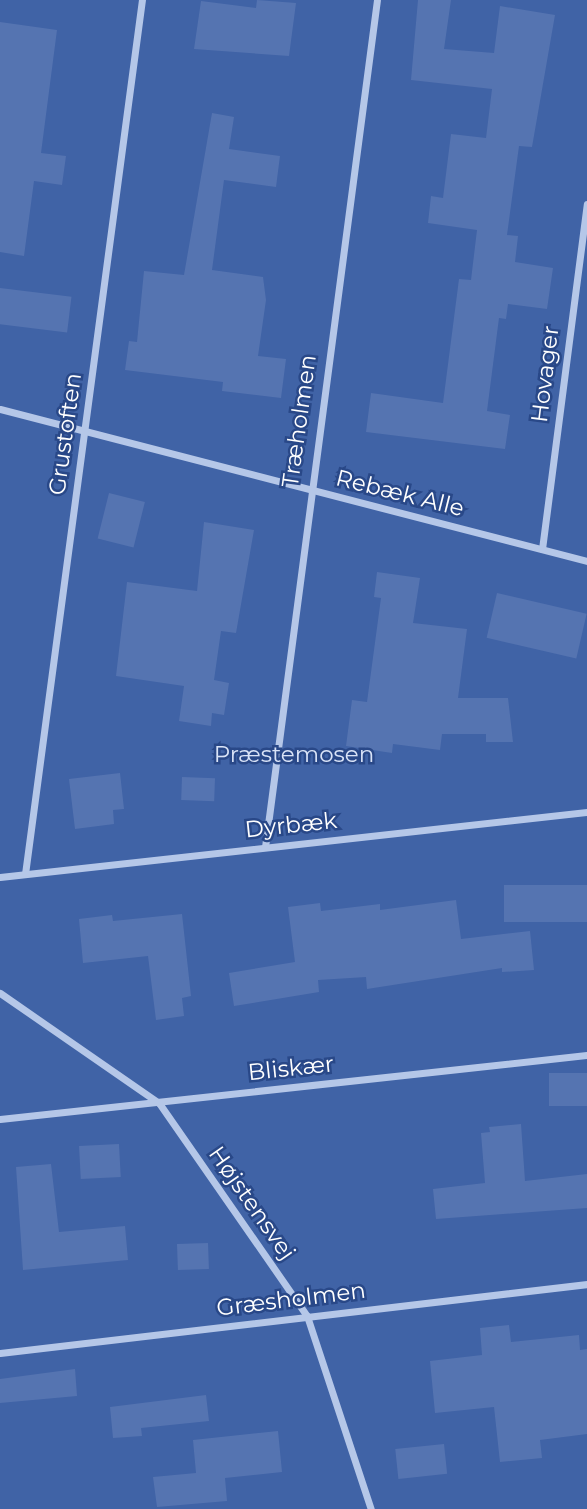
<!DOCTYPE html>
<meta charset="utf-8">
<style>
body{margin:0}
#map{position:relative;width:587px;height:1509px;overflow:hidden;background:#294888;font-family:Montserrat,sans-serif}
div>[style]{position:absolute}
.green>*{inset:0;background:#4063a6;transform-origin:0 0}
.building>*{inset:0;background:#5574b1;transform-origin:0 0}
.street>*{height:7px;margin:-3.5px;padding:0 3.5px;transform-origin:3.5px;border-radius:3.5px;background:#b5c7e8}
span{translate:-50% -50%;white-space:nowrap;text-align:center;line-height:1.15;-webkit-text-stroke:5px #294888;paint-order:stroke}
.street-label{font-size:23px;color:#fff}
.park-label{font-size:23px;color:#d9e3f7}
</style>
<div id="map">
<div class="green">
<div style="left:0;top:0;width:587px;height:1509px"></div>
</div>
<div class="building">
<div style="clip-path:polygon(257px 0,296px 3px,289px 56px,194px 49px,201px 1px,256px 8px)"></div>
<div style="clip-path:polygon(418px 0,451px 0,444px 49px,494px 53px,500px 6px,555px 15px,532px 147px,519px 146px,507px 235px,518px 236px,515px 262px,553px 268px,547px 309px,508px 304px,506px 319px,499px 318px,487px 411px,510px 415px,505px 449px,366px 432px,371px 393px,443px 403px,459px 279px,471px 280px,477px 230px,428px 223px,431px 196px,443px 198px,451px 134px,486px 138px,492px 89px,411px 80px)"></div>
<div style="clip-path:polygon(0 22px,57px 30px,41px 153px,66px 156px,62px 185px,34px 181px,24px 256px,0 252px)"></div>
<div style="clip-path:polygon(212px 113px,234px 117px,229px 149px,280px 156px,276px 187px,224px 180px,212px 270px,263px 277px,266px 300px,258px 356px,286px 359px,281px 398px,222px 391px,223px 382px,125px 370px,129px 341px,137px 342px,144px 271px,184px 275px)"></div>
<div style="left:0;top:288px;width:72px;height:36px;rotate:7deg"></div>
<div style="left:109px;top:493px;width:37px;height:47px;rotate:14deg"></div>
<div style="clip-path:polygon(204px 522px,254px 530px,236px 633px,221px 631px,214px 680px,229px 683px,224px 715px,212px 713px,211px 726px,179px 721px,184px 686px,116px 676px,127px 582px,197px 591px)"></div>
<div style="clip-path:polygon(377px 572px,420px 578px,413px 623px,467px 629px,458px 698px,508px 698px,513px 742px,486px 742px,486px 734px,442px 734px,440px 750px,393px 744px,392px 753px,346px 746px,352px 700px,367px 702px,381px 598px,374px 597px)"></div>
<div style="left:497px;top:593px;width:92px;height:46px;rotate:13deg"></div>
<div style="clip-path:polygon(120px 773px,124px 809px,113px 810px,114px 824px,75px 829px,69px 779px)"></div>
<div style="left:182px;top:777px;width:33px;height:23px;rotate:2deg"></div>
<div style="left:587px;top:885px;width:37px;height:83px;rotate:90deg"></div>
<div style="clip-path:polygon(456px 900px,461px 939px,530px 931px,534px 970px,502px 972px,502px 968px,367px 989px,366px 977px,318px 980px,319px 992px,234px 1006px,229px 973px,295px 962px,288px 907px,320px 903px,321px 911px,380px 904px,380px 910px)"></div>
<div style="clip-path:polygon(182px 914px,191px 996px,182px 998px,184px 1016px,156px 1020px,148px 956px,83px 963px,79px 919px,112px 915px,113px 921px)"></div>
<div style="left:587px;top:1073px;width:33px;height:38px;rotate:90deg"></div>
<div style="clip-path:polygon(521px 1124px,525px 1181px,587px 1174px,587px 1208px,436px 1219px,433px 1189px,485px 1183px,481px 1133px,490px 1132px,489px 1127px)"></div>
<div style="left:119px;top:1144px;width:33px;height:40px;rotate:87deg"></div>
<div style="clip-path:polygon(51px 1164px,59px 1232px,125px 1226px,128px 1260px,23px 1270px,16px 1167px)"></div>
<div style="left:208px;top:1243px;width:26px;height:31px;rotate:88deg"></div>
<div style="clip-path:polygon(509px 1325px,511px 1342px,579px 1335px,580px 1350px,587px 1349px,587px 1434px,540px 1440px,542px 1458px,500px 1462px,494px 1407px,435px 1413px,430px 1361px,482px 1355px,480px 1328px)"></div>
<div style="clip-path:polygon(75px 1369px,77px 1396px,0 1403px,0 1379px)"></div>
<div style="clip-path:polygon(206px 1395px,209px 1421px,141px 1428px,142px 1436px,113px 1438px,110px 1407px)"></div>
<div style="clip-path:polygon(278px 1431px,282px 1472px,225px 1478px,227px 1501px,157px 1507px,153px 1477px,196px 1473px,193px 1440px)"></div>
<div style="left:444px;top:1444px;width:30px;height:49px;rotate:84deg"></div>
</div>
<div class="street">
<div style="left:0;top:409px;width:606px;rotate:14.52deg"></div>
<div style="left:542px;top:549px;width:348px;rotate:-82.6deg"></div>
<div style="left:265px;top:847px;width:854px;rotate:-82.47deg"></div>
<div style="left:25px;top:874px;width:882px;rotate:-82.38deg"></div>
<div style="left:0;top:877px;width:591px;rotate:-6.32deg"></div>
<div style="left:0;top:993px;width:193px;rotate:34.7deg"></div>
<div style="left:159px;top:1103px;width:259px;rotate:55.2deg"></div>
<div style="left:307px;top:1316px;width:203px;rotate:71.7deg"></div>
<div style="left:0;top:1119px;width:590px;rotate:-6.22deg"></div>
<div style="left:0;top:1353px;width:591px;rotate:-6.7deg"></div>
</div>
<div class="street-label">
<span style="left:545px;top:374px;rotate:-83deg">Hovager</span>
<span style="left:299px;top:421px;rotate:-82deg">Træholmen</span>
<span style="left:65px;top:434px;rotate:-82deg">Grustoften</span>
<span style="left:400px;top:493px;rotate:14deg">Rebæk Alle</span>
<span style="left:291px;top:825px;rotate:-6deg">Dyrbæk</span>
<span style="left:291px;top:1068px;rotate:-6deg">Bliskær</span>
<span style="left:252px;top:1203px;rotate:55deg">Højstensvej</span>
<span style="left:291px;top:1299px;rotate:-7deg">Græsholmen</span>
</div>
<div class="park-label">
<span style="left:294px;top:754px">Præstemosen</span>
</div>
</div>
